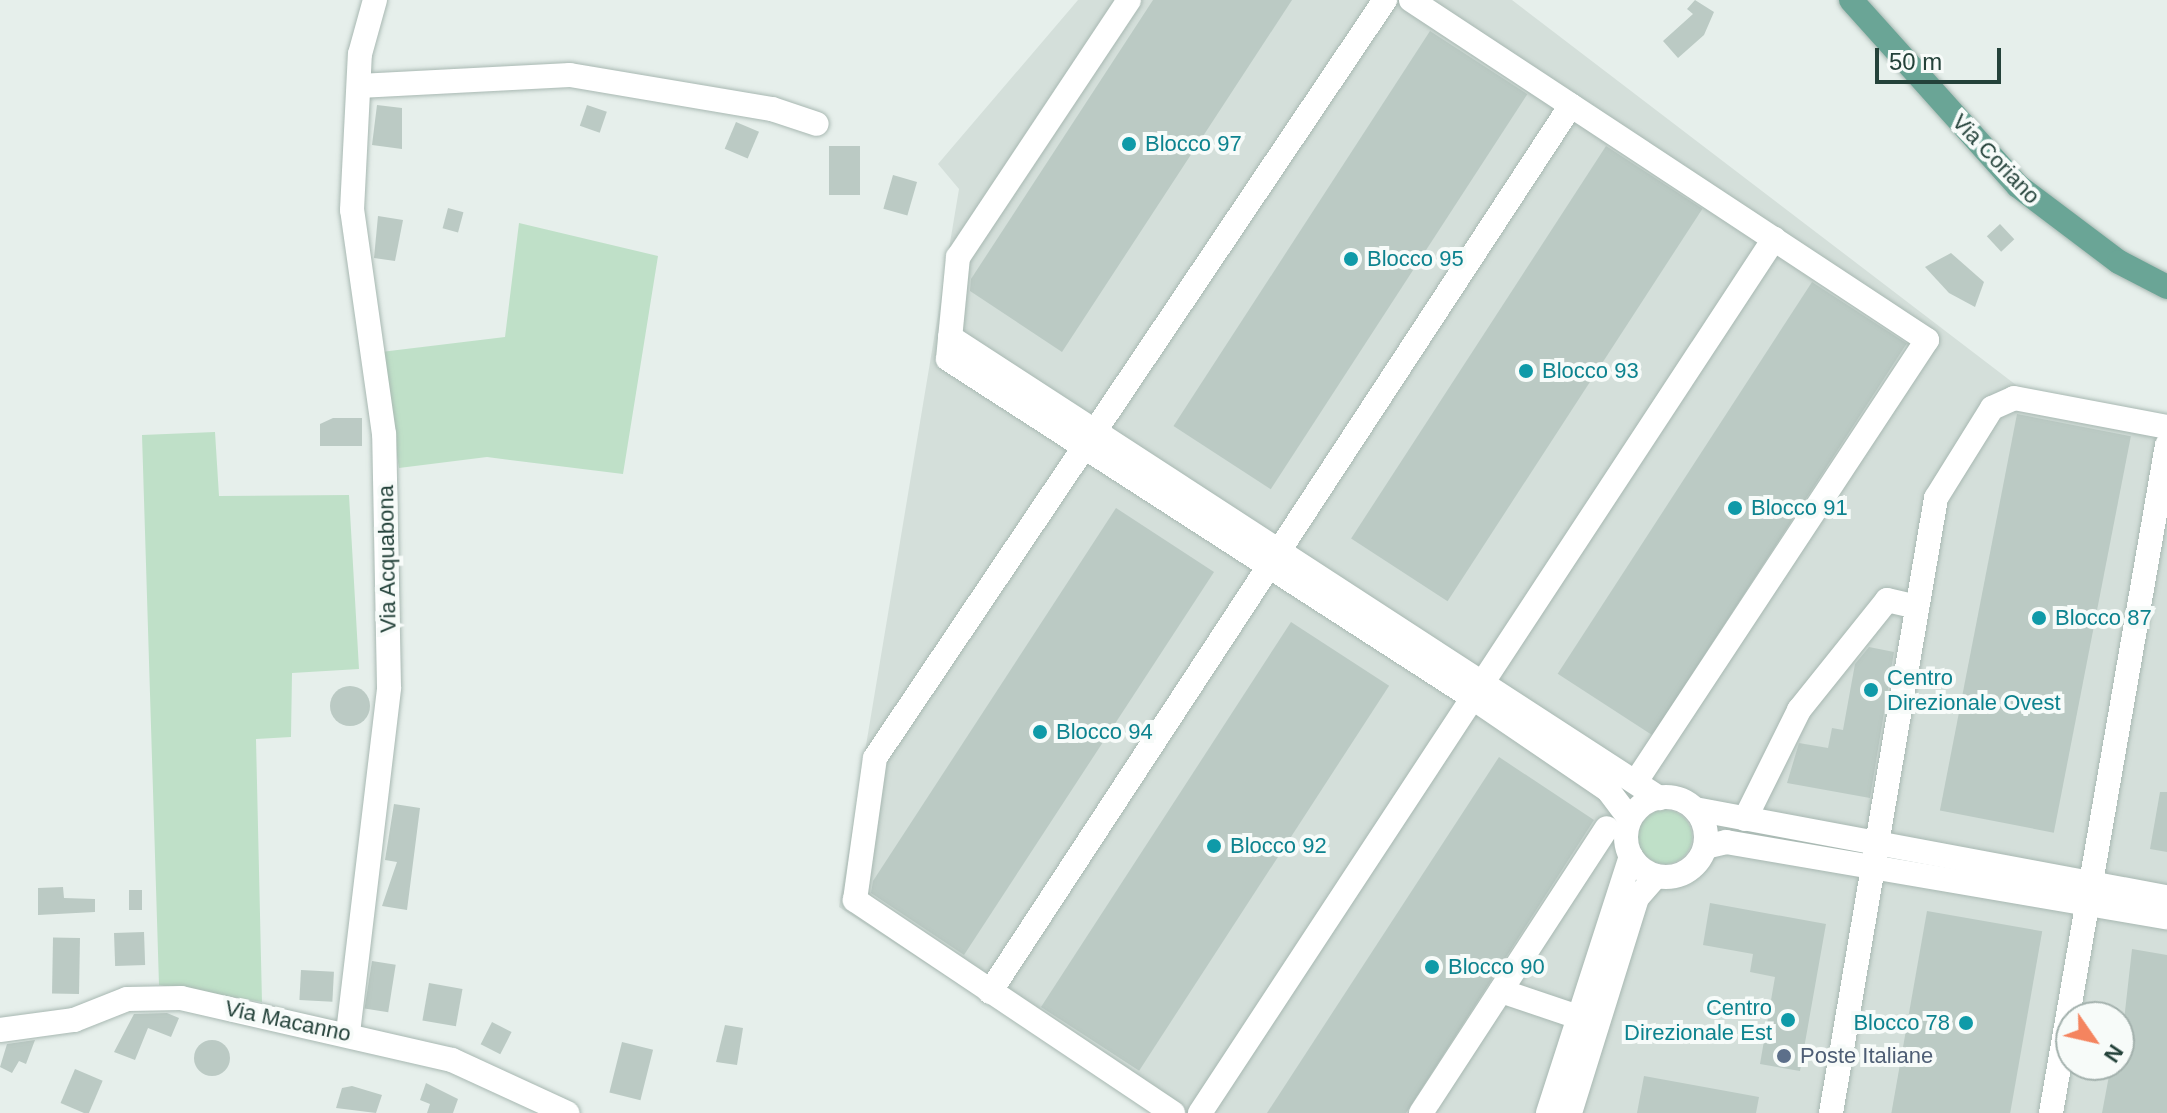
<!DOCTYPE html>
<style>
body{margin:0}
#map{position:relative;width:2167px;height:1113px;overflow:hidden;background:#e6efeb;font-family:Arial,sans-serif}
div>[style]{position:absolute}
.built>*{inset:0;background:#d4dfda}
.green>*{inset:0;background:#bfe0c8}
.round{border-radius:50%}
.building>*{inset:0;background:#bbcac4;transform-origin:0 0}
.roads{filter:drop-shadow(0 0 2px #a8b8b2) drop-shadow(0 0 2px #a8b8b2)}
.minor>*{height:24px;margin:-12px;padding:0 12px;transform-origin:12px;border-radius:12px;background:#fff}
.minor>.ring{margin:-12px;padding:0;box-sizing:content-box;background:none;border:24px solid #fff;border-radius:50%}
.major>*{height:24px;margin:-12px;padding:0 12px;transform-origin:12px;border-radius:12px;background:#6aa596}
.dots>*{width:22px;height:22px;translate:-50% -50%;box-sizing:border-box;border:4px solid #f7fbf9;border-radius:50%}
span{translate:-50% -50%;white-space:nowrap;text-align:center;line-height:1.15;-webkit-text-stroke:8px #f7fbf9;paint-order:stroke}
.culture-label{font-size:22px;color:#0d838f}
.left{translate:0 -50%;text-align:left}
.right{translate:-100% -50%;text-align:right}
.street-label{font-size:22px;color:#24423a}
.service-label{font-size:22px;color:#4e5e75}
.north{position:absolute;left:2055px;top:1001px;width:80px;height:80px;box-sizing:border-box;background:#f7fbf9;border:2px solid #a3b1ad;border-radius:50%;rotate:124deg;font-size:22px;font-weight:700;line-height:32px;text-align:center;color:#24423a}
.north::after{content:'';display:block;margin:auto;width:28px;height:36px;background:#f4845f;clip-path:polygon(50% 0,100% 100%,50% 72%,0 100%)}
.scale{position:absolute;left:1875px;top:48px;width:126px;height:36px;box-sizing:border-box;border:4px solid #24423a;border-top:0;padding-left:10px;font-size:24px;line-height:28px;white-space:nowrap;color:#24423a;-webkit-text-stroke:6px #f7fbf9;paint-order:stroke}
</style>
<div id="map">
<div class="built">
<div style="clip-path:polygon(evenodd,1078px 0,1512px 0,2020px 388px,2167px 415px,2167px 1113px,1156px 1113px,839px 907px,959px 189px,938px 164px,1078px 0,2071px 1017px,2119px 1017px,2119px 1065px,2071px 1065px,2071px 1017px)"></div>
</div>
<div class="green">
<div style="clip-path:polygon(519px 223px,658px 256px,623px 474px,487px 457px,399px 468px,381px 352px,505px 337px)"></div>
<div style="clip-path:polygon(215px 432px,219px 496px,349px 495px,359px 669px,292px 673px,291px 737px,256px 739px,262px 1002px,159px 985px,142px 435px)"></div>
<div class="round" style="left:1638px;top:810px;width:54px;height:54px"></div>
</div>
<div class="building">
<div style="clip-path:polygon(1153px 0,1292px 0,1062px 352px,970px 291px,971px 279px)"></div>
<div style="clip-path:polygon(1695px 0,1714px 12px,1704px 35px,1678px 58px,1663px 41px,1693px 14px,1687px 9px)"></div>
<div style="left:1430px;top:31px;width:116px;height:471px;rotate:33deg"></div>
<div style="clip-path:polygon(377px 105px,402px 108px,402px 149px,372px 145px)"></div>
<div style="left:587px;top:105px;width:21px;height:22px;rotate:19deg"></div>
<div style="left:736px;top:122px;width:25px;height:29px;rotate:23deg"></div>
<div style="left:829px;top:146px;width:31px;height:49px"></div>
<div style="left:1606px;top:146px;width:115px;height:468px;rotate:33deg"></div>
<div style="left:893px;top:175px;width:25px;height:35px;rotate:16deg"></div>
<div style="left:448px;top:208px;width:16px;height:21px;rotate:15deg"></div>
<div style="clip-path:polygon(378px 216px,403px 220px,395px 261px,374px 258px)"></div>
<div style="left:2000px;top:224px;width:21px;height:18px;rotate:47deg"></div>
<div style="clip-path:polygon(1951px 253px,1984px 282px,1975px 307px,1949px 293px,1925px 267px)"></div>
<div style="left:1812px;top:282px;width:113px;height:467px;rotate:33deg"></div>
<div style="left:2017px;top:414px;width:116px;height:404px;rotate:11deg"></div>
<div style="clip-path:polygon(333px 418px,362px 418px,362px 446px,320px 446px,320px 424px)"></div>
<div style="clip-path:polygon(1116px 508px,1214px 572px,964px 955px,871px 893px,873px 881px)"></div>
<div style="left:1291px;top:622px;width:117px;height:459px;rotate:33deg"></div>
<div style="clip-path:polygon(1869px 647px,1894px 652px,1870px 798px,1787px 783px,1799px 743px,1828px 748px,1832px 728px,1843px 730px,1855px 664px)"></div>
<div class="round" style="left:330px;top:686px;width:40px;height:40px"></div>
<div style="clip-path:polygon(1499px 757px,1594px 820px,1406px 1113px,1267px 1113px)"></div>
<div style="clip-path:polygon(2160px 792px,2167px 792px,2167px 852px,2150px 849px)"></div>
<div style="clip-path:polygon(394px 804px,420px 808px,407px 910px,382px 906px,397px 862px,385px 860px)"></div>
<div style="clip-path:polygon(63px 887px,64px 898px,95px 899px,95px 912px,38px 915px,38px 888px)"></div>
<div style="left:129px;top:890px;width:13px;height:20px"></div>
<div style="clip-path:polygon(1710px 903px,1826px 924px,1800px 1071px,1760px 1064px,1775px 977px,1750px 972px,1753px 954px,1703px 945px)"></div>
<div style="left:1927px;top:911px;width:117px;height:205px;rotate:10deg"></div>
<div style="left:144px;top:932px;width:33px;height:30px;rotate:88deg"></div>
<div style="left:80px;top:938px;width:56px;height:27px;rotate:91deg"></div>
<div style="clip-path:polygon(2132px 949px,2167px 955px,2167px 1113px,2102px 1113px,2111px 1065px,2119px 1065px)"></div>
<div style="left:372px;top:961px;width:24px;height:48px;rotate:9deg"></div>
<div style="left:301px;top:970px;width:33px;height:30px;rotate:3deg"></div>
<div style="left:429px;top:983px;width:34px;height:38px;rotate:10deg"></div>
<div style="clip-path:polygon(167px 1013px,179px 1018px,171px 1037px,148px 1028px,135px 1060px,114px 1052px,134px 1014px)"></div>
<div style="left:492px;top:1022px;width:22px;height:25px;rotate:27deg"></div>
<div style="clip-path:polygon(725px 1025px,743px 1028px,737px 1065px,716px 1062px)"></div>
<div style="clip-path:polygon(35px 1040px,26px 1064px,19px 1061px,12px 1073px,0 1067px,7px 1044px)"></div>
<div class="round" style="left:194px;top:1040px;width:36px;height:36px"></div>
<div style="left:622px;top:1042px;width:32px;height:52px;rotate:14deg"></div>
<div style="left:75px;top:1069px;width:30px;height:37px;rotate:23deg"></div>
<div style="clip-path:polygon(1644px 1076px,1759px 1097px,1756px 1113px,1637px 1113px)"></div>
<div style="clip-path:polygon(426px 1083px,458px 1099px,453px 1113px,427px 1113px,430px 1104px,420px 1100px)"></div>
<div style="clip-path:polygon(352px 1086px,382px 1095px,376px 1113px,336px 1108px,342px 1088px)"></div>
</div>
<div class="roads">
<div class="minor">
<div style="left:1129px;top:0;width:309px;rotate:123.6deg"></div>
<div style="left:958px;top:257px;width:102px;rotate:95.6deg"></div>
<div style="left:948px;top:359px;width:625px;rotate:32.85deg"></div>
<div style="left:1473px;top:698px;width:163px;rotate:34.3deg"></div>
<div style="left:1608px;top:790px;width:36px;rotate:53deg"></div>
<div style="left:1411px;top:0;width:618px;rotate:33.38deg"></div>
<div style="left:1927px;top:340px;width:527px;rotate:123.39deg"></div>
<div style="left:359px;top:86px;width:211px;rotate:-3deg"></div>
<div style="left:570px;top:75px;width:205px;rotate:9.6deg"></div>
<div style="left:772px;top:109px;width:47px;rotate:18.4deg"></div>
<div style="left:950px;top:337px;width:846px;rotate:33.03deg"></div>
<div class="ring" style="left:1626px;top:797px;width:56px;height:56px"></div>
<div style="left:1695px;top:809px;width:480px;rotate:10.6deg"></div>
<div style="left:1745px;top:819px;width:122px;rotate:-63.6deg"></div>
<div style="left:1799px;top:710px;width:141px;rotate:-51.3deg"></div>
<div style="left:1887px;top:600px;width:31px;rotate:13deg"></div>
<div style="left:1705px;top:847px;width:22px;rotate:-13deg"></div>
<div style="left:1726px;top:842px;width:447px;rotate:9.7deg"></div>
<div style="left:1501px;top:991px;width:97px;rotate:18.6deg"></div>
<div style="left:990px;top:992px;width:1060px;rotate:-56.77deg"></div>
<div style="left:0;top:1030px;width:75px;rotate:-7.7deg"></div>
<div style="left:74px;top:1020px;width:57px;rotate:-21.6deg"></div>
<div style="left:127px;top:999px;width:54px;rotate:-1.1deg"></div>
<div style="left:181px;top:998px;width:278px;rotate:12.9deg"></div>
<div style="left:452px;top:1060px;width:127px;rotate:24.7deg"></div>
<div style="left:348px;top:1033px;width:348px;rotate:-83.2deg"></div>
<div style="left:389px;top:687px;width:253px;rotate:-91.1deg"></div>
<div style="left:384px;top:434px;width:226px;rotate:-98.1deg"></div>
<div style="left:352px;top:210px;width:156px;rotate:-87.1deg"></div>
<div style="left:360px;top:54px;width:56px;rotate:-74.5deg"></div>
<div style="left:1173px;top:1113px;width:383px;rotate:-146.2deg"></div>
<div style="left:855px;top:900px;width:143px;rotate:-82deg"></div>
<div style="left:875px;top:758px;width:914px;rotate:-56.07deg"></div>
<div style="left:1200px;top:1113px;width:1046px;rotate:-56.71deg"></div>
<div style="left:1421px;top:1113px;width:340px;rotate:-56.9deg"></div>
<div style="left:1548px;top:1113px;width:270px;rotate:-72.1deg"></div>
<div style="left:1570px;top:1113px;width:225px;rotate:-72.7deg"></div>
<div style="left:1637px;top:898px;width:29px;rotate:-49deg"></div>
<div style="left:1831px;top:1113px;width:624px;rotate:-80.31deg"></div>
<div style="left:1936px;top:498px;width:106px;rotate:-58.1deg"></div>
<div style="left:1992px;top:408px;width:24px;rotate:-24deg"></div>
<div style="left:2014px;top:398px;width:156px;rotate:10.7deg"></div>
<div style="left:2051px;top:1113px;width:678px;rotate:-80.15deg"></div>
</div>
<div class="major">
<div style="left:1851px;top:0;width:250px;rotate:48.1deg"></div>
<div style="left:2018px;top:186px;width:126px;rotate:37deg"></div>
<div style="left:2119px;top:262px;width:54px;rotate:27.5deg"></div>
</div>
</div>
<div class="dots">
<div style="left:1129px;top:144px;background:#0f9aa8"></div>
<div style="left:1351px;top:259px;background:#0f9aa8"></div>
<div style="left:1526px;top:371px;background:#0f9aa8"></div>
<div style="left:1735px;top:508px;background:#0f9aa8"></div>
<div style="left:2039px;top:618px;background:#0f9aa8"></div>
<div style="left:1871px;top:690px;background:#0f9aa8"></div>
<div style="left:1040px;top:732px;background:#0f9aa8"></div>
<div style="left:1214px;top:846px;background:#0f9aa8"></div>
<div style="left:1432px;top:967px;background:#0f9aa8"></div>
<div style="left:1788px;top:1020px;background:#0f9aa8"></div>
<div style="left:1966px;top:1023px;background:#0f9aa8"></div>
<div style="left:1784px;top:1056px;background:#5c6f8a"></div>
</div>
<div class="culture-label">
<span class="left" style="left:1145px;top:144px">Blocco 97</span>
<span class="left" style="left:1367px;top:259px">Blocco 95</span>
<span class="left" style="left:1542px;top:371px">Blocco 93</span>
<span class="left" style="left:1751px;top:508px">Blocco 91</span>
<span class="left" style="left:2055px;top:618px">Blocco 87</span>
<span class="left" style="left:1887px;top:690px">Centro<br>Direzionale Ovest</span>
<span class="left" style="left:1056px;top:732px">Blocco 94</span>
<span class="left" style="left:1230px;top:846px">Blocco 92</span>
<span class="left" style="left:1448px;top:967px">Blocco 90</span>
<span class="right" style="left:1772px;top:1020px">Centro<br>Direzionale Est</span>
<span class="right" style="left:1950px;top:1023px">Blocco 78</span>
</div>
<div class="street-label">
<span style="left:1996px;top:159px;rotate:46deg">Via Coriano</span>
<span style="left:387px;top:559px;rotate:-91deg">Via Acquabona</span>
<span style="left:288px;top:1021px;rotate:12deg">Via Macanno</span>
</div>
<div class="service-label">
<span class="left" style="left:1800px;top:1056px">Poste Italiane</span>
</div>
<div class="north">N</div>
<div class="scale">50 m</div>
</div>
